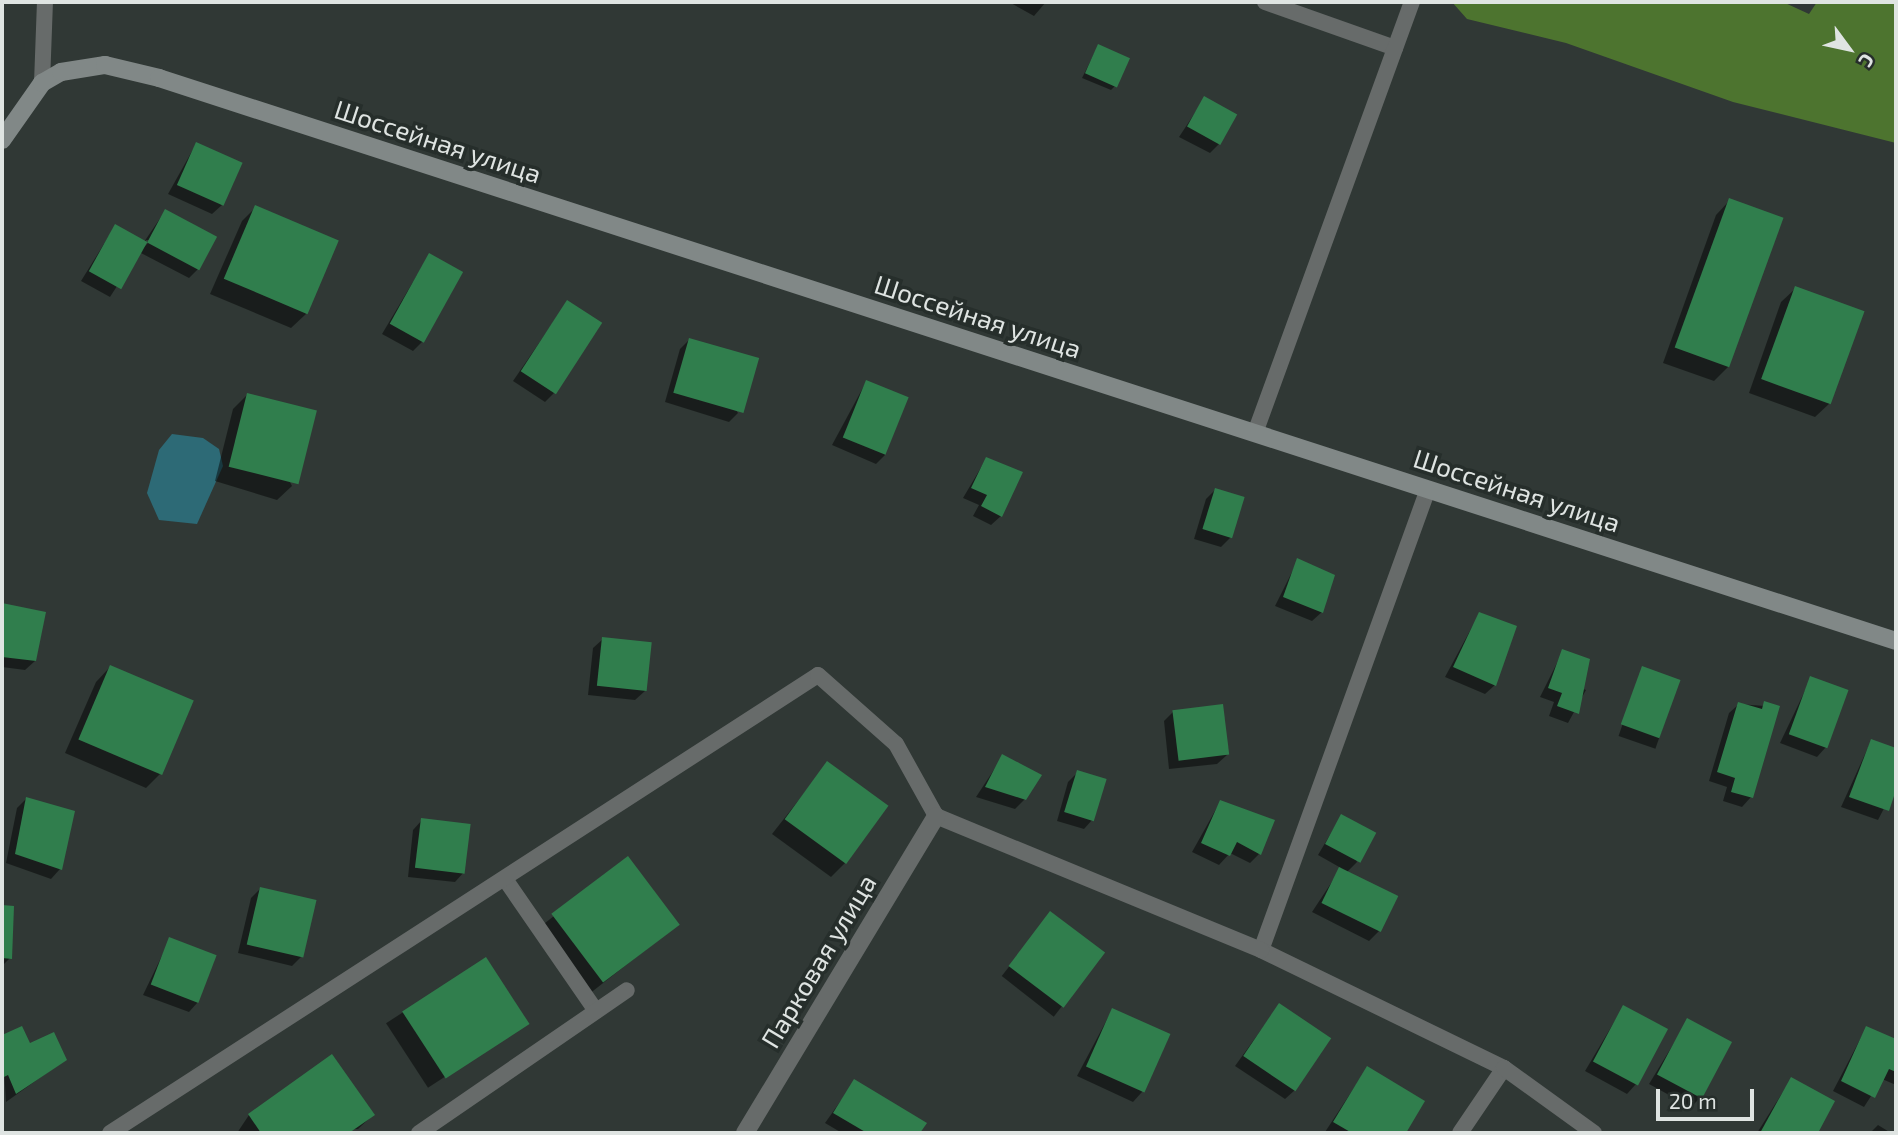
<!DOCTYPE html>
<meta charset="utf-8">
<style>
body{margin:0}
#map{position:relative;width:1898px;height:1135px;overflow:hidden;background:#303835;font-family:"Exo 2",sans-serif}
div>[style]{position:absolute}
.forest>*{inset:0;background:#4d742f}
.water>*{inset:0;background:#2d6a76}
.shadow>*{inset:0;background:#0007;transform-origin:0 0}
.building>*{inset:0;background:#307e4d;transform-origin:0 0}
.lane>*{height:16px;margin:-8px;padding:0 8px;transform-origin:8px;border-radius:8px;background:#676b6a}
.street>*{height:18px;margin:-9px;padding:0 9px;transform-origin:9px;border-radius:9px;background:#676b6a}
.secondary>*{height:18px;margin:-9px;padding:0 9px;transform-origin:9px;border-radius:9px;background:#818887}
span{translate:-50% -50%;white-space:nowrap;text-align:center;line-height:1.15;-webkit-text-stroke:7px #262e2b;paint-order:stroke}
.street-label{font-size:26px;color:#dfe4e2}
.frame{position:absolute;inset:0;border:4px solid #dfe4e2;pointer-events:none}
.north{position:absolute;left:1814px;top:14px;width:70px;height:70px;-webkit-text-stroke:5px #262e2b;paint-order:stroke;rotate:123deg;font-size:19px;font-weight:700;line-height:28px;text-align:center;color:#dfe4e2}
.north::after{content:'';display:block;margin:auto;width:24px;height:32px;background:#dfe4e2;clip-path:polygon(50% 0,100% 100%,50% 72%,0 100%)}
.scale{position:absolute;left:1656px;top:1089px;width:98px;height:32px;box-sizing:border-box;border:4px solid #dfe4e2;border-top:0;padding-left:9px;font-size:21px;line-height:24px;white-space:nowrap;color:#dfe4e2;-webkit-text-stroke:5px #262e2b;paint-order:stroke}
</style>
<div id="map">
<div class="forest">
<div style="clip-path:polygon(1452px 2px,1783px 2px,1809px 14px,1817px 2px,1896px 2px,1896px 143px,1733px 102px,1566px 43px,1467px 19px)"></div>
</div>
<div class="water">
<div style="clip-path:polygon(172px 434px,203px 438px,219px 449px,223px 466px,197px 524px,159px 520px,147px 493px,159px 450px)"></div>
</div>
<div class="shadow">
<div style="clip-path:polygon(1009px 2px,1046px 2px,1034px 16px)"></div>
<div style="clip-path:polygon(1098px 46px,1115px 86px,1111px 90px,1082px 78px)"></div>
<div style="clip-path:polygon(1204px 99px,1219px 144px,1210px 153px,1179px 137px)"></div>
<div style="clip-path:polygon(196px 144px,222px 205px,212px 214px,168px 194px)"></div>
<div style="clip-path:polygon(1730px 200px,1728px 367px,1714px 381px,1663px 363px,1716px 215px)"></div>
<div style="clip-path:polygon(256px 207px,306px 314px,291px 328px,210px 294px,242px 221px)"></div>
<div style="clip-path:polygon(evenodd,165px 211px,198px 269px,189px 278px,139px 252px,110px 297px,81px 281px,115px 226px,144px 242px,165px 211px,146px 240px,151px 240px,142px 249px,146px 240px)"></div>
<div style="clip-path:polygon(429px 255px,422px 342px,413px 351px,382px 334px)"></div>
<div style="clip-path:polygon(1796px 288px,1830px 403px,1815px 417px,1749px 393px,1781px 302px)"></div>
<div style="clip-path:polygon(567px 302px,554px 393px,545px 402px,513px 381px)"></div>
<div style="clip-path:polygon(689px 340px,738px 413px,729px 422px,665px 402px,680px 349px)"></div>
<div style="clip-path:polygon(866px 382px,885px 455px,876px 464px,832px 445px)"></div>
<div style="clip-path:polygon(247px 395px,292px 486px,277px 500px,215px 481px,233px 409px)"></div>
<div style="clip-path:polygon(986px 459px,1001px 516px,991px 525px,973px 516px,979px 505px,963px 498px)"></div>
<div style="clip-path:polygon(1215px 490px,1231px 537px,1221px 547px,1194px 539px,1206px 499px)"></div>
<div style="clip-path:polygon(1298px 560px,1322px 612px,1312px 621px,1275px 606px)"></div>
<div style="clip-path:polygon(2px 605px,44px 613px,35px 661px,25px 670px,2px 667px)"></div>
<div style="clip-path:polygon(1479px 614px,1495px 685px,1485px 694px,1445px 677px)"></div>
<div style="clip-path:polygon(603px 639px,645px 691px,635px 700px,588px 695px,593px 648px)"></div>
<div style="clip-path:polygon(1563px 651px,1578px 687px,1586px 690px,1568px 723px,1549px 716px,1554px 702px,1540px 697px)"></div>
<div style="clip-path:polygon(110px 667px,160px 774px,146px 788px,65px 753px,96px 682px)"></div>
<div style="left:1642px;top:668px;width:39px;height:72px;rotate:19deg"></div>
<div style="clip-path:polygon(1811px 678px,1826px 747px,1817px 757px,1780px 743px)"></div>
<div style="clip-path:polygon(1739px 704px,1778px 707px,1751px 797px,1742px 807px,1723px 801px,1727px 787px,1709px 781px,1729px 713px)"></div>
<div style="clip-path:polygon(1173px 712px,1227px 755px,1217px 764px,1169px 769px,1164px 721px)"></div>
<div style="clip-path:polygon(1871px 741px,1896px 750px,1896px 785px,1878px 820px,1841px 807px)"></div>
<div style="clip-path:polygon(1003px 756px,1025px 799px,1015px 809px,976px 797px)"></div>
<div style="clip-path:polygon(827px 764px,845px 863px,831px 877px,772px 834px)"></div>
<div style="clip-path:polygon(1078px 772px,1093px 819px,1084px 829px,1057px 821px,1068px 782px)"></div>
<div style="clip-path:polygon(26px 799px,60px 869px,51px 879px,6px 863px,17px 808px)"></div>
<div style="clip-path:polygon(1220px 802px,1259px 854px,1250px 863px,1230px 853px,1219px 865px,1192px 852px)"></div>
<div style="clip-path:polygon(1341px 816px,1357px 862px,1346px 873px,1379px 931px,1369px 941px,1312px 912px,1341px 868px,1318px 855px)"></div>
<div style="clip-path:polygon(422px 820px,464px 872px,455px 882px,408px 877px,413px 830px)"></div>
<div style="left:627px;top:859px;width:83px;height:115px;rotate:52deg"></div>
<div style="clip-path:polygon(260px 889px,302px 956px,292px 966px,238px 953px,251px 898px)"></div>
<div style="clip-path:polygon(2px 907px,12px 908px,10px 958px,2px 966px)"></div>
<div style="left:1051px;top:913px;width:66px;height:80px;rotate:38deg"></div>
<div style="clip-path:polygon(170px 939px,198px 1002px,189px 1012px,143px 995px)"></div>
<div style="left:485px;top:959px;width:77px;height:118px;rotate:57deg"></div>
<div style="clip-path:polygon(1279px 1005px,1295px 1090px,1285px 1099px,1235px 1066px)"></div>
<div style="clip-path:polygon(1623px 1007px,1636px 1084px,1627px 1094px,1585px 1071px)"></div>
<div style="clip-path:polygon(1112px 1010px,1142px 1092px,1133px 1102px,1077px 1076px)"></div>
<div style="clip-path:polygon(1688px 1020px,1701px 1097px,1691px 1107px,1649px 1084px)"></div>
<div style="clip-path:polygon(21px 1028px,29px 1046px,65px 1060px,6px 1102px,2px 1037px)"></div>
<div style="clip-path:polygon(1866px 1028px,1896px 1041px,1896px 1085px,1882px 1079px,1864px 1107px,1833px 1091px)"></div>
<div style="clip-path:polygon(331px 1057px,373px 1115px,358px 1129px,237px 1133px,249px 1115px)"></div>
<div style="clip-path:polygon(1367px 1068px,1423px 1101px,1404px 1133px,1325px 1132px)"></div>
<div style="clip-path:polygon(1791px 1079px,1833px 1102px,1816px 1133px,1757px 1133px)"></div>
<div style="clip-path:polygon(854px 1082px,924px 1123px,918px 1133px,842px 1133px,825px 1123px)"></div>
<div style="clip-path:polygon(1878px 1125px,1891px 1133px,1870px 1133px)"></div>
</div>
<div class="building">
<div style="left:1098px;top:44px;width:35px;height:32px;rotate:24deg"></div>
<div style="left:1204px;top:96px;width:38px;height:35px;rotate:29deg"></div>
<div style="left:196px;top:142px;width:51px;height:47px;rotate:24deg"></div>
<div style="left:1729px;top:198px;width:58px;height:159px;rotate:20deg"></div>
<div style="left:255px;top:205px;width:91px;height:80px;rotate:23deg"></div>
<div style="left:165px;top:209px;width:59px;height:38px;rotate:28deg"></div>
<div style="left:115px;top:224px;width:37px;height:54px;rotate:29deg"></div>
<div style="left:429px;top:253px;width:39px;height:81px;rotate:29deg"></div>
<div style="left:1795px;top:286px;width:74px;height:99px;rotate:20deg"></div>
<div style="left:567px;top:300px;width:42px;height:85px;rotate:33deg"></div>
<div style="left:689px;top:338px;width:73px;height:57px;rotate:16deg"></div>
<div style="left:866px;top:380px;width:46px;height:62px;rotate:22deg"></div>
<div style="left:247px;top:393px;width:72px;height:76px;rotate:14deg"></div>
<div style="clip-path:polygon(986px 457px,1023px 472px,1002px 517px,981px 506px,987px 495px,971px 488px)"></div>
<div style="left:1215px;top:488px;width:31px;height:43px;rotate:17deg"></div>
<div style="clip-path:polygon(1297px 558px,1335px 575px,1323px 613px,1283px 597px)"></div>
<div style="clip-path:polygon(2px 603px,46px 612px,36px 661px,2px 657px)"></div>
<div style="clip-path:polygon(1479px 612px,1517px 626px,1496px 686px,1453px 667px)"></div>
<div style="left:602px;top:637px;width:50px;height:49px;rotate:6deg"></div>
<div style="clip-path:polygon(1562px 649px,1590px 659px,1579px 714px,1557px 706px,1562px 693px,1548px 688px)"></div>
<div style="left:110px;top:665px;width:91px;height:81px;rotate:23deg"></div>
<div style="left:1642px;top:666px;width:41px;height:62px;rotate:20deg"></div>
<div style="left:1810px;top:676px;width:41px;height:62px;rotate:20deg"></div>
<div style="clip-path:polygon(1764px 701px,1780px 706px,1753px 798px,1731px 792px,1735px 778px,1717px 772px,1738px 702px,1762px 709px)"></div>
<div style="left:1223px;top:704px;width:51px;height:51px;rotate:83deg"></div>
<div style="clip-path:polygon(1871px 739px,1896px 748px,1896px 790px,1889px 811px,1849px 797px)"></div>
<div style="clip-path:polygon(1002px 754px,1042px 775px,1026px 800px,985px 787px)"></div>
<div style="left:827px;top:761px;width:76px;height:72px;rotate:36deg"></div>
<div style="left:1077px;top:770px;width:31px;height:44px;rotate:17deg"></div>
<div style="clip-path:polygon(26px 797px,75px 811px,62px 870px,15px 854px)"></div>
<div style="clip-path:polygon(1220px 800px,1275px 820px,1261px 855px,1237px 842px,1230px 856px,1201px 843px)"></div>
<div style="left:1341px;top:814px;width:40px;height:34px;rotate:28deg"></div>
<div style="left:421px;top:818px;width:50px;height:50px;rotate:7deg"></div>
<div style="left:628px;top:856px;width:86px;height:96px;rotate:53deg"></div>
<div style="left:1339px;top:867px;width:66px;height:40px;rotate:26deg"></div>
<div style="left:260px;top:887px;width:58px;height:59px;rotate:13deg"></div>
<div style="clip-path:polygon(2px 905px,14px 906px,12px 959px,2px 958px)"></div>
<div style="left:1050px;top:911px;width:69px;height:69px;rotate:37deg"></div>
<div style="left:169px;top:937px;width:51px;height:51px;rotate:21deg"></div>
<div style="left:486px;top:957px;width:80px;height:100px;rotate:57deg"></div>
<div style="left:1279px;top:1003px;width:63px;height:64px;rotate:34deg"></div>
<div style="left:1623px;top:1005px;width:51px;height:64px;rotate:28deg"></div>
<div style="left:1112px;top:1008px;width:64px;height:64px;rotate:24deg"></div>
<div style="left:1687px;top:1018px;width:51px;height:64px;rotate:28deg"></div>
<div style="clip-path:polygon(22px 1026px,30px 1043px,54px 1032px,67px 1060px,16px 1094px,8px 1075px,2px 1078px,2px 1035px)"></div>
<div style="clip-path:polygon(1866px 1026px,1896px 1039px,1896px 1072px,1889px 1069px,1875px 1098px,1841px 1081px)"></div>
<div style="clip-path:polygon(332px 1054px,375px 1115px,349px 1133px,261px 1133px,248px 1114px)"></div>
<div style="clip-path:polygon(1367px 1066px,1425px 1101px,1406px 1133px,1352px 1133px,1333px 1122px)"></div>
<div style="clip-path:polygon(1791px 1077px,1835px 1101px,1818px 1133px,1760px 1133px)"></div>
<div style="clip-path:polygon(854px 1079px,927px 1123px,920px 1133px,867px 1133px,833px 1113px)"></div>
</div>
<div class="lane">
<div style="left:1265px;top:2px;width:138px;rotate:19.5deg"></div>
<div style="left:42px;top:83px;width:81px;rotate:-87.9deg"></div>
<div style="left:1255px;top:433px;width:459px;rotate:-70deg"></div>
<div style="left:1428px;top:489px;width:490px;rotate:109.9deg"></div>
<div style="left:1261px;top:950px;width:270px;rotate:25.9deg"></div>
<div style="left:1504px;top:1068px;width:78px;rotate:124.1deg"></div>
<div style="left:505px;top:879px;width:160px;rotate:55.4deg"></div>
<div style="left:1504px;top:1068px;width:111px;rotate:35.8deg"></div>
<div style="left:110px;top:1133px;width:843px;rotate:-32.9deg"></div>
<div style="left:818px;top:675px;width:104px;rotate:41.5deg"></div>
<div style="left:896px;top:744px;width:82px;rotate:60.9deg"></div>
<div style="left:936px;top:816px;width:352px;rotate:22.4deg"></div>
<div style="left:419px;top:1133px;width:252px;rotate:-34.5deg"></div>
</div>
<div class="street">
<div style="left:745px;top:1133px;width:370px;rotate:-58.9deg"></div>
</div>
<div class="secondary">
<div style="left:2px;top:140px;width:70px;rotate:-54.9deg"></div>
<div style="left:42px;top:83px;width:22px;rotate:-30deg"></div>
<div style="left:61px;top:72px;width:45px;rotate:-9deg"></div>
<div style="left:105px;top:65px;width:56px;rotate:13.5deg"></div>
<div style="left:159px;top:78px;width:1826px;rotate:17.96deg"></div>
</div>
<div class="street-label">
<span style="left:438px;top:141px;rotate:18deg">Шоссейная улица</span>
<span style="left:978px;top:316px;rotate:18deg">Шоссейная улица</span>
<span style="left:1517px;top:490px;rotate:18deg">Шоссейная улица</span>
<span style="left:818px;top:961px;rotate:-59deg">Парковая улица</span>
</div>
<div class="frame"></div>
<div class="north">С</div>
<div class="scale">20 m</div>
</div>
